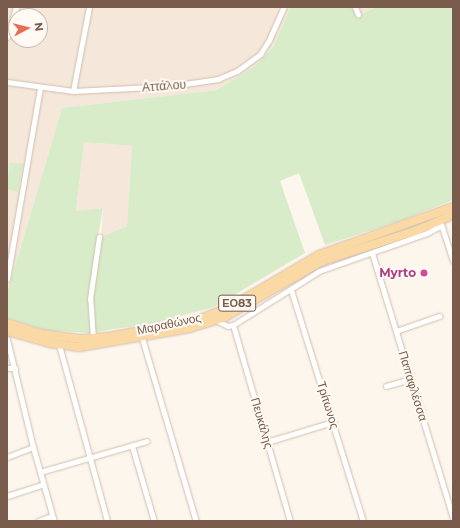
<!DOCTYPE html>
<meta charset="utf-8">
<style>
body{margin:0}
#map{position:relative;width:460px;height:528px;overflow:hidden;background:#fdf6ec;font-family:Montserrat,sans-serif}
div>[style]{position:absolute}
.residential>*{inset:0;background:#f5e8da}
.green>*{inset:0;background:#d8ecc9}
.roads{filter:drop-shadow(0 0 1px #d1beb0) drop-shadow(0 0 1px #d1beb0)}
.minor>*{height:5px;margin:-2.5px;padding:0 2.5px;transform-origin:2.5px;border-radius:2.5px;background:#fff}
.primary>*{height:8px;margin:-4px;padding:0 4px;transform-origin:4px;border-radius:4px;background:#fbd9a5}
.dots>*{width:11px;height:11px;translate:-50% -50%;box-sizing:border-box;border:2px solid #fffaf3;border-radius:50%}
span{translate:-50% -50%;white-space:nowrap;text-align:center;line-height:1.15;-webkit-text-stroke:4px #fffaf3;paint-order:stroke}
.shield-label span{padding:1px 3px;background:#fffaf3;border:1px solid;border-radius:3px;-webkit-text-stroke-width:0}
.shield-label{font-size:11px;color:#7a5c4d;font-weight:700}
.street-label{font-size:12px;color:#7a5c4d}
.hotel-label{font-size:12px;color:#b23c85;font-weight:700}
.right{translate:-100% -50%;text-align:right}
.frame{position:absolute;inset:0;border:8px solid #7a5c4d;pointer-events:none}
.north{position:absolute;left:8px;top:8px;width:40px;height:40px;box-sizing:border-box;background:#fffaf3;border:1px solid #cabbb1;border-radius:50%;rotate:83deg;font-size:11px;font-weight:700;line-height:16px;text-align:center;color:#7a5c4d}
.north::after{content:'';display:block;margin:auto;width:14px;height:18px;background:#e76f51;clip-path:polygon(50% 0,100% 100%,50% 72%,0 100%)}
</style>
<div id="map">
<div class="residential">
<div style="clip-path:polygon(evenodd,7px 7px,291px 7px,273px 47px,255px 66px,217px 90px,62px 108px,7px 293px,7px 7px,16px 16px,40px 16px,40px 40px,16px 40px,16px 16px)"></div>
<div style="clip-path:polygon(352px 7px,377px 7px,356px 17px)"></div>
<div style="clip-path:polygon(84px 142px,132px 146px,127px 226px,101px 237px,103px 208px,76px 212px)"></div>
</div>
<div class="green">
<div style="clip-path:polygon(291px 7px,352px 7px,356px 17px,377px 7px,453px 7px,453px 200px,397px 222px,325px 245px,299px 173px,280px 181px,305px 253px,214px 307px,154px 323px,95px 332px,91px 299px,101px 237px,127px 226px,132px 146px,84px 142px,76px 211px,103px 208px,90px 285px,91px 333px,45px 330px,7px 318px,7px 293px,62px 108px,217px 90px,255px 66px,273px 47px)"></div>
<div style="clip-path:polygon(10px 162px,23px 164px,18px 192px,7px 189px)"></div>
</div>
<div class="roads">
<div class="minor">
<div style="left:355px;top:7px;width:8px;rotate:67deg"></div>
<div style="left:7px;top:37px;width:31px;rotate:-73deg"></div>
<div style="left:7px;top:82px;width:67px;rotate:7.8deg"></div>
<div style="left:73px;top:91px;width:98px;rotate:-2.9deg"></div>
<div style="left:171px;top:86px;width:48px;rotate:-8.5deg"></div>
<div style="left:218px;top:79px;width:21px;rotate:-23deg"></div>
<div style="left:237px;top:71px;width:29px;rotate:-36deg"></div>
<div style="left:260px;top:54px;width:17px;rotate:-57deg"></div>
<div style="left:269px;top:40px;width:36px;rotate:-66deg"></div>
<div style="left:73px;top:91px;width:86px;rotate:-79.2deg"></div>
<div style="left:440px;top:221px;width:42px;rotate:72deg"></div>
<div style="left:372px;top:253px;width:277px;rotate:73deg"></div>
<div style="left:7px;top:279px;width:194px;rotate:-80.2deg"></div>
<div style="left:291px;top:290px;width:242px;rotate:72.7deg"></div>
<div style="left:216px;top:320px;width:13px;rotate:27deg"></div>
<div style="left:228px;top:326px;width:5px;rotate:-11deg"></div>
<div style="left:233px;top:325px;width:102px;rotate:-32.1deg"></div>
<div style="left:319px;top:271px;width:114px;rotate:-19.4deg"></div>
<div style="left:427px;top:233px;width:13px;rotate:-29deg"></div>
<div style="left:438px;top:227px;width:7px;rotate:-74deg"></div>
<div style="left:233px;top:325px;width:204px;rotate:73.8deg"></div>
<div style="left:396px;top:331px;width:46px;rotate:-19.2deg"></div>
<div style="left:93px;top:338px;width:39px;rotate:-94deg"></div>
<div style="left:90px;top:299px;width:63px;rotate:-81.7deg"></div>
<div style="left:142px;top:338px;width:191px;rotate:73.6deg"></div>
<div style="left:7px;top:339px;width:111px;rotate:76.5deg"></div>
<div style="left:33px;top:447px;width:77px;rotate:74.2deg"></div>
<div style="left:59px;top:345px;width:182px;rotate:74.7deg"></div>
<div style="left:7px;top:368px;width:8px"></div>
<div style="left:386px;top:386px;width:25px;rotate:-16deg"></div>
<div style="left:267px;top:442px;width:69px;rotate:-16.9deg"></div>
<div style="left:132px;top:446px;width:78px;rotate:73.7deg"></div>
<div style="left:7px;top:457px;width:28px;rotate:-21deg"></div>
<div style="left:40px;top:472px;width:111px;rotate:-16.2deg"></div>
<div style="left:7px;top:496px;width:38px;rotate:-18deg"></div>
<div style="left:38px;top:521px;width:15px;rotate:-20deg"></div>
</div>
<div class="primary">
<div style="left:7px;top:323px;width:36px;rotate:18deg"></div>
<div style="left:41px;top:334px;width:40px;rotate:7.1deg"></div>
<div style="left:81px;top:339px;width:33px;rotate:-5deg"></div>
<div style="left:114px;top:336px;width:88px;rotate:-11.2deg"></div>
<div style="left:200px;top:319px;width:35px;rotate:-22deg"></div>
<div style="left:232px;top:306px;width:101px;rotate:-30.4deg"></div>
<div style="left:319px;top:255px;width:142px;rotate:-19.7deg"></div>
<div style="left:7px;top:331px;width:45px;rotate:15.6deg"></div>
<div style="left:50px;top:343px;width:30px;rotate:8deg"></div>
<div style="left:80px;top:347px;width:112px;rotate:-9.8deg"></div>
<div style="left:190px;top:328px;width:37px;rotate:-17deg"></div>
<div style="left:225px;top:317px;width:112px;rotate:-30deg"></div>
<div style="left:322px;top:261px;width:98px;rotate:-17.9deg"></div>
<div style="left:415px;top:231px;width:41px;rotate:-22.8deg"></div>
</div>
</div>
<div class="dots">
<div style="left:424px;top:273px;background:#d1479c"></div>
</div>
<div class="shield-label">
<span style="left:237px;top:303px">ΕΟ83</span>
</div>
<div class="street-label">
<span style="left:164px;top:86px;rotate:-4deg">Αττάλου</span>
<span style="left:169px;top:324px;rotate:-12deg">Μαραθώνος</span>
<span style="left:413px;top:386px;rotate:73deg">Παπαφλέσσα</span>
<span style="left:328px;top:405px;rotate:73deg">Τρίτωνος</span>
<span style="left:262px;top:423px;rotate:74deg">Πευκάλης</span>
</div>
<div class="hotel-label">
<span class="right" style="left:416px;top:273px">Myrto</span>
</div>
<div class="frame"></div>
<div class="north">N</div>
</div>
